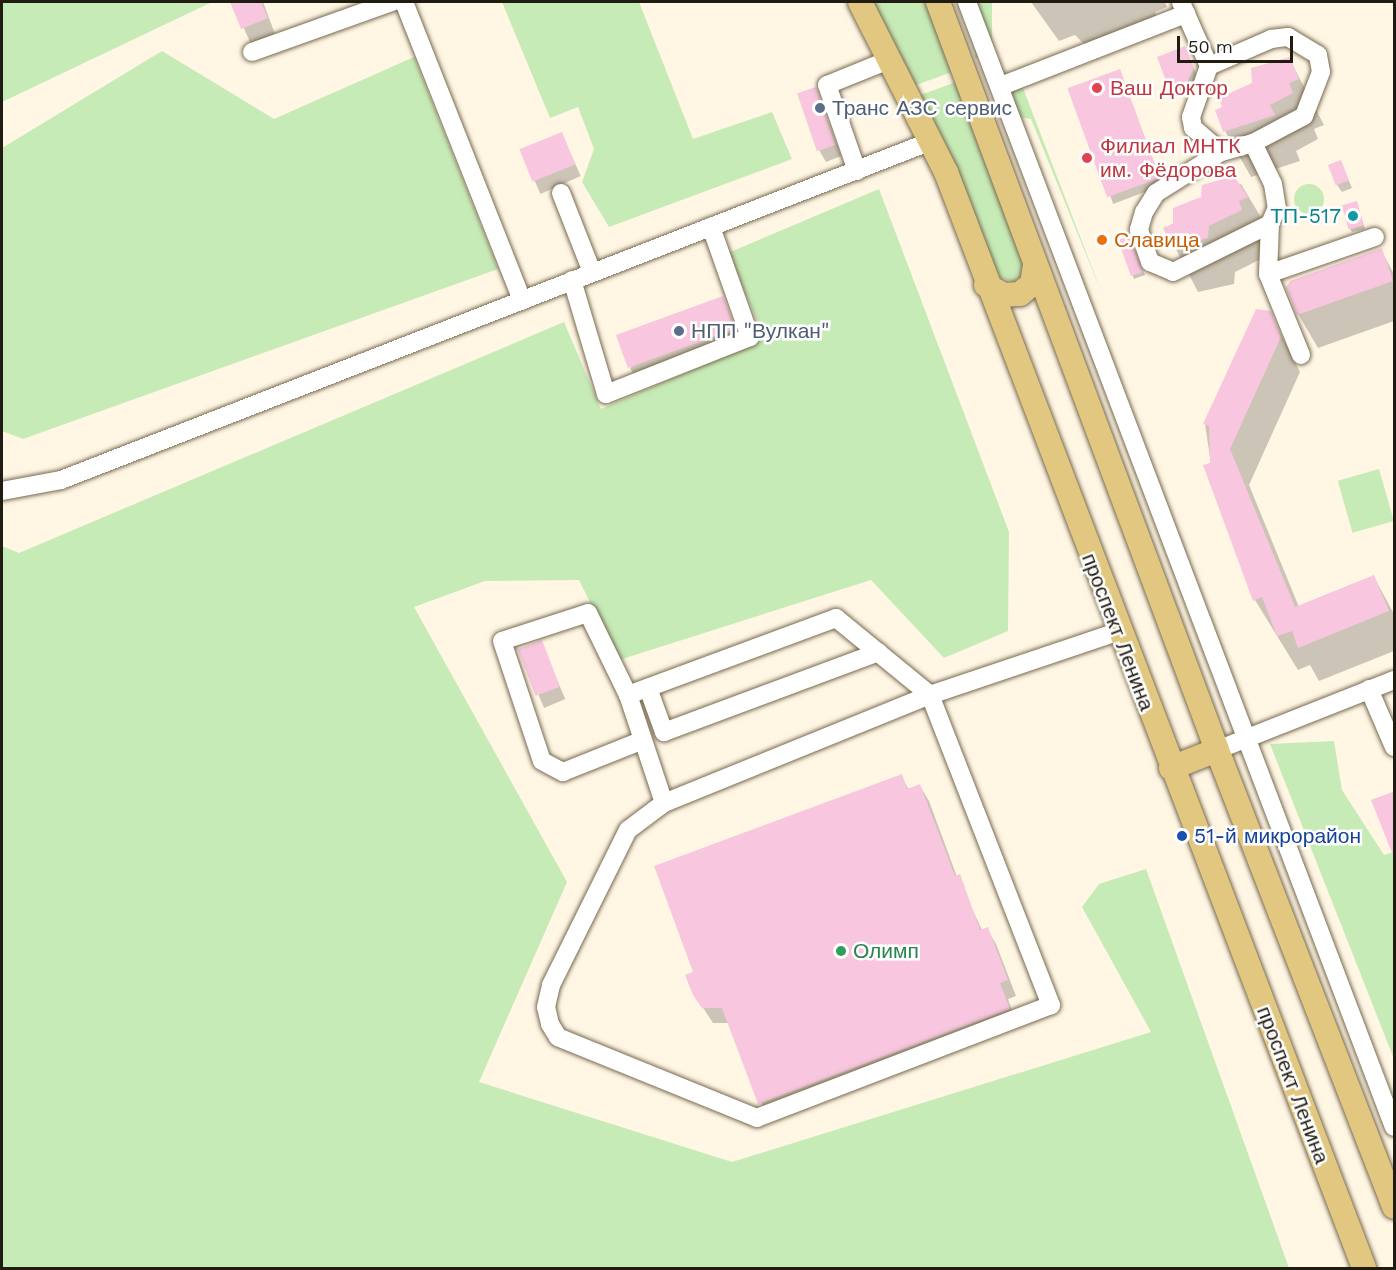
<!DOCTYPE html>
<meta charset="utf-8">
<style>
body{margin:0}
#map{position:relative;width:1396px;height:1270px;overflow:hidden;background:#fff6e4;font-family:"Work Sans",sans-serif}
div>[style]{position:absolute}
.green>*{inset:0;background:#c6ebb6;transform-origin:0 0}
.round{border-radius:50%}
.shadow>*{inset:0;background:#0003;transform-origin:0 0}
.building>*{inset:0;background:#f8c7df;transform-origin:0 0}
.roads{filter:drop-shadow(0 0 2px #776a50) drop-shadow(0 0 2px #776a50)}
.minor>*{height:18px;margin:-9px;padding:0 9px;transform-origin:9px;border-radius:9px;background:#fff}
.major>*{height:24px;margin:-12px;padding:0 12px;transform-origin:12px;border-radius:12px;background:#e2c780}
.dots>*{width:16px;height:16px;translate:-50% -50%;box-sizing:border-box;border:3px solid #fff;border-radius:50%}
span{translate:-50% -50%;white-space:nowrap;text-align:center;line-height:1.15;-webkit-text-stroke:5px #fff;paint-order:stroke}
.health-label{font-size:21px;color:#be3a42}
.left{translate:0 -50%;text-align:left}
.service-label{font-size:21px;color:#4e5e75}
.culture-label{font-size:21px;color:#0d838f}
.right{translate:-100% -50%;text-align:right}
.food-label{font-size:21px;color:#c56008}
.street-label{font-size:21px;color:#211c11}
.transit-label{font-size:21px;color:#164399}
.leisure-label{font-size:21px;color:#27864d}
.frame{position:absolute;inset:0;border:3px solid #211c11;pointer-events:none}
.scale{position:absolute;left:1177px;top:36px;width:116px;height:27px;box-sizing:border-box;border:3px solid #211c11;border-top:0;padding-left:8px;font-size:18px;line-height:21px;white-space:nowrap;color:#211c11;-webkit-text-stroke:4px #fff;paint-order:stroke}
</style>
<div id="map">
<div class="green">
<div style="clip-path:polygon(2px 2px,210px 2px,210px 3px,2px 102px)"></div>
<div style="clip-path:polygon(502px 2px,639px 2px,693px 139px,772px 112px,792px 159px,609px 227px,582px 182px,594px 149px,578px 107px,550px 118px)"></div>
<div style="clip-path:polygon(873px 2px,929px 2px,955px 71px,916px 85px)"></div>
<div style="left:975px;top:2px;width:17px;height:56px"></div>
<div style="clip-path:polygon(162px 51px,274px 119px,414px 57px,498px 269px,23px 439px,2px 431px,2px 148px)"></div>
<div style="clip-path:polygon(956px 82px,1029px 270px,1013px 282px,998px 276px,918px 96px)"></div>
<div style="clip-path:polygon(1021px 83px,1103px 296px,1031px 119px,1018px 117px,1010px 94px)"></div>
<div class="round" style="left:1294px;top:184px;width:30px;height:30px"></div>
<div style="clip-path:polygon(879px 189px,1009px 532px,1008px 631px,944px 658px,871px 580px,619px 660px,579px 580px,485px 581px,414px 607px,567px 882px,479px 1082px,732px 1162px,1151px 1032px,1082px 907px,1099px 884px,1146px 869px,1289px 1268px,2px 1268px,2px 546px,19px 553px,564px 322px,601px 409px,765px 339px,728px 253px)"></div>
<div style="left:1379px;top:469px;width:54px;height:43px;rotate:74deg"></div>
<div style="clip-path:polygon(1334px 741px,1342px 790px,1384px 855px,1394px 852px,1394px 1059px,1270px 744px)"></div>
</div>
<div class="shadow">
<div style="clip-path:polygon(232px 2px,263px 2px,275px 34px,251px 44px)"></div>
<div style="clip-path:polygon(1031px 2px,1165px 2px,1167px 7px,1155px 12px,1157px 19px,1087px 47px,1075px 35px,1059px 41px)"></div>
<div style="clip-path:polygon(1185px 48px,1197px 76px,1191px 89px,1174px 95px,1170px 88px)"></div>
<div style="clip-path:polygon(1289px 58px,1324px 125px,1314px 129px,1318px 139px,1296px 151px,1300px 161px,1251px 177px,1225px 131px,1224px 108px)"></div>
<div style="left:1119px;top:71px;width:122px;height:53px;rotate:69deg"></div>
<div style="clip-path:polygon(816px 89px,841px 156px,826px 162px,819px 150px)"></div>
<div style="left:562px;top:134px;width:46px;height:44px;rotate:66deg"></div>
<div style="clip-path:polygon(1341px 162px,1352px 188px,1342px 192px,1337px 185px)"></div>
<div style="clip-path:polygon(1241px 184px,1268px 229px,1267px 256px,1235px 272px,1234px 284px,1198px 292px,1165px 228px)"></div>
<div style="clip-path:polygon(1358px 206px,1365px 229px,1352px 232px,1350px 229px)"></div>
<div style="clip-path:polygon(1120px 241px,1130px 241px,1145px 275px,1134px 279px)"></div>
<div style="clip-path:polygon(1381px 250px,1394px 274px,1394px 321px,1318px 348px,1298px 314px)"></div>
<div style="clip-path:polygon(723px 297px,741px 341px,637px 380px,630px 368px)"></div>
<div style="clip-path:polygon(1270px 313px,1300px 372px,1249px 485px,1299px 607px,1374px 577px,1394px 614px,1394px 651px,1319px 681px,1310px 665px,1298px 670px,1255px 600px,1211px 464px,1205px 424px)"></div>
<div style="left:541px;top:642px;width:62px;height:23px;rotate:67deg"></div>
<div style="clip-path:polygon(901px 776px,909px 790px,920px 786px,929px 801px,957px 877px,982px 930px,987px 929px,996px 944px,1016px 996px,1008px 999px,1017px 1025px,768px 1119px,729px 1023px,713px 1023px,694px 994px,695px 973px)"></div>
</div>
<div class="building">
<div style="clip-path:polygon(230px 2px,261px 2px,268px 18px,241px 29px)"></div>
<div style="clip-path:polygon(1185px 46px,1194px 68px,1187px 82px,1169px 89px,1157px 57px)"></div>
<div style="clip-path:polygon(1290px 57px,1299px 79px,1289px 83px,1293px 93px,1270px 105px,1275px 115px,1223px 132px,1215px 110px,1222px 107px,1219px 98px,1252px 83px,1251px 68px)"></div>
<div style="left:1120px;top:69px;width:116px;height:56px;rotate:70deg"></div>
<div style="left:816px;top:87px;width:61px;height:20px;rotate:71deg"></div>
<div style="left:562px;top:132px;width:35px;height:46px;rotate:68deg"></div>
<div style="left:1341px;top:160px;width:22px;height:14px;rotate:69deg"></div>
<div style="clip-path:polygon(1234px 176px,1248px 197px,1239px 201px,1242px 210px,1209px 226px,1208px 238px,1171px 247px,1163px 228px,1173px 224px,1173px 208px,1201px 197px,1202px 185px)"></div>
<div style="left:1357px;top:201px;width:25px;height:16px;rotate:74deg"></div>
<div style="clip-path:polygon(1129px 236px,1144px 272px,1131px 276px,1118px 240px)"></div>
<div style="clip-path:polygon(1382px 248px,1393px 281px,1297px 315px,1286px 288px,1290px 281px)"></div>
<div style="left:723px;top:296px;width:35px;height:114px;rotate:70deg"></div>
<div style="clip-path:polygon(1256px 309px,1271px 311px,1281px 337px,1230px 449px,1295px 607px,1374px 575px,1389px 611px,1298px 648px,1292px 631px,1277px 636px,1262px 597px,1253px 601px,1203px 465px,1210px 463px,1209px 426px,1203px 424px)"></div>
<div style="left:542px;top:640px;width:50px;height:26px;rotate:69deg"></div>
<div style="clip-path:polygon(902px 774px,907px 789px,920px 784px,955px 876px,960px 874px,980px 930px,988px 927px,1008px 980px,1000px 983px,1010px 1009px,758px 1104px,722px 1008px,702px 1008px,693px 995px,685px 975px,693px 972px,654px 866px)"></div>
<div style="clip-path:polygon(1395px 791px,1395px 858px,1394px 858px,1371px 800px)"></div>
</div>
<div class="roads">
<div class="minor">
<div style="left:404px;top:2px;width:321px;rotate:68.4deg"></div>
<div style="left:967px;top:2px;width:1203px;rotate:69.22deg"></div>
<div style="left:1186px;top:14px;width:57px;rotate:66.1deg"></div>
<div style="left:1209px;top:66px;width:68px;rotate:-23.5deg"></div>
<div style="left:1271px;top:39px;width:17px;rotate:-7deg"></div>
<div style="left:1288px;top:37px;width:35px;rotate:31deg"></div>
<div style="left:1318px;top:55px;width:17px;rotate:80deg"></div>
<div style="left:1321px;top:72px;width:47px;rotate:111.1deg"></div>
<div style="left:1304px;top:116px;width:58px;rotate:152.1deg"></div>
<div style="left:1253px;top:143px;width:33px;rotate:164deg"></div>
<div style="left:1221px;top:152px;width:37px;rotate:-139deg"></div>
<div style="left:1193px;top:128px;width:11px;rotate:-100deg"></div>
<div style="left:1191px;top:117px;width:54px;rotate:-70.6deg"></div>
<div style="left:252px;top:52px;width:149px;rotate:-19.7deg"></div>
<div style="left:1001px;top:86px;width:199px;rotate:-21.3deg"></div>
<div style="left:1186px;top:14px;width:13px;rotate:-113deg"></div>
<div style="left:1253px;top:143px;width:46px;rotate:64deg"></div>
<div style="left:1273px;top:184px;width:24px;rotate:81deg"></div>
<div style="left:1277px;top:208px;width:17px;rotate:114deg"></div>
<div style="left:1221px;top:152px;width:77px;rotate:147.8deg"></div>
<div style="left:1156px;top:193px;width:22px;rotate:122deg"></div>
<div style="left:1144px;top:212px;width:19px;rotate:106deg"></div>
<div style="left:1139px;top:230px;width:34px;rotate:71deg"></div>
<div style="left:1150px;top:262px;width:25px;rotate:23deg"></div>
<div style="left:1173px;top:272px;width:108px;rotate:-26.3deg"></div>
<div style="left:1270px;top:224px;width:50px;rotate:92.3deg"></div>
<div style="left:857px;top:171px;width:91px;rotate:-109.2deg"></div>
<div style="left:827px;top:85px;width:67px;rotate:-22deg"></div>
<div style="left:561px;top:193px;width:85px;rotate:68.6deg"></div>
<div style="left:572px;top:280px;width:119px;rotate:73.4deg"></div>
<div style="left:606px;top:394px;width:155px;rotate:-21.6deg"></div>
<div style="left:750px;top:337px;width:117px;rotate:-109.5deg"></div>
<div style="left:1301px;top:355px;width:87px;rotate:-112.2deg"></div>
<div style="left:1268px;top:274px;width:113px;rotate:-19.1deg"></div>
<div style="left:2px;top:491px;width:60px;rotate:-10.6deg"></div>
<div style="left:61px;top:480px;width:931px;rotate:-21.28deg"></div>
<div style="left:648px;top:688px;width:47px;rotate:70deg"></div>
<div style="left:664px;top:732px;width:229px;rotate:-20.4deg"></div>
<div style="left:1369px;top:689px;width:63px;rotate:66.7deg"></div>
<div style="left:628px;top:695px;width:91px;rotate:-116deg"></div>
<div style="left:588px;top:613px;width:90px;rotate:162deg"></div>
<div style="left:502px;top:641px;width:126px;rotate:71.6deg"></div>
<div style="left:542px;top:761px;width:24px;rotate:28deg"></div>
<div style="left:563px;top:772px;width:84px;rotate:-21.7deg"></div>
<div style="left:1217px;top:750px;width:190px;rotate:-21.6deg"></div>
<div style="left:664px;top:803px;width:114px;rotate:-108.4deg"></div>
<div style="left:628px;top:695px;width:222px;rotate:-20.3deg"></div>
<div style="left:836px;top:618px;width:122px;rotate:39.3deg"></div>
<div style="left:930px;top:695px;width:333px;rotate:68.7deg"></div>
<div style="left:1051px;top:1005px;width:315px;rotate:159deg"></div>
<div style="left:757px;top:1118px;width:215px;rotate:-157.9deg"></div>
<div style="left:558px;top:1037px;width:15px;rotate:-122deg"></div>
<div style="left:550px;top:1024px;width:17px;rotate:-103deg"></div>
<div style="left:546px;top:1007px;width:23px;rotate:-77deg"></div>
<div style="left:551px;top:985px;width:173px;rotate:-63.6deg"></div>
<div style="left:628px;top:830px;width:45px;rotate:-36.9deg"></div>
<div style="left:664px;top:803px;width:287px;rotate:-22.1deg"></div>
<div style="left:930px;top:695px;width:197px;rotate:-18.6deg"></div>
</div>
<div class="major">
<div style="left:860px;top:2px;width:191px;rotate:63.2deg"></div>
<div style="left:946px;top:172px;width:1173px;rotate:69.12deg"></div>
<div style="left:938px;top:2px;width:798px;rotate:69.54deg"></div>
<div style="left:1217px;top:750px;width:490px;rotate:68.8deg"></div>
<div style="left:986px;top:285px;width:21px;rotate:29deg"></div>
<div style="left:1004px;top:295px;width:16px;rotate:-4deg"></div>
<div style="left:1020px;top:294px;width:16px;rotate:-40deg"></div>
<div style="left:1032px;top:284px;width:18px;rotate:-81deg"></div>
<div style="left:1171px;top:768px;width:49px;rotate:-21.4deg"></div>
</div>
</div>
<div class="dots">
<div style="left:1097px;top:88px;background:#e0444e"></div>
<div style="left:820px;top:108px;background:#5c6f8a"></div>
<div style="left:1087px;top:158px;background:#e0444e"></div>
<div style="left:1353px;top:216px;background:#0f9aa8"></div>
<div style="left:1102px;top:240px;background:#e8710a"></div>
<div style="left:679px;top:331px;background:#5c6f8a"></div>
<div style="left:1182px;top:836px;background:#1a4fb4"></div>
<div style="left:841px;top:951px;background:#2e9e5b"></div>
</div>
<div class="health-label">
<span class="left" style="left:1110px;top:88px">Ваш Доктор</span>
<span class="left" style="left:1100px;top:158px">Филиал МНТК<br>им. Фёдорова</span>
</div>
<div class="service-label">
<span class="left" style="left:832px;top:108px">Транс АЗС сервис</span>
<span class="left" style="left:691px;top:331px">НПП "Вулкан"</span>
</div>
<div class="culture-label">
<span class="right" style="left:1341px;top:216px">ТП-517</span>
</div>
<div class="food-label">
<span class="left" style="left:1114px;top:240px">Славица</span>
</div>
<div class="street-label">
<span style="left:1118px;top:632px;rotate:69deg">проспект Ленина</span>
<span style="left:1293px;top:1085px;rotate:69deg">проспект Ленина</span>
</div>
<div class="transit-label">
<span class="left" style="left:1194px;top:836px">51-й микрорайон</span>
</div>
<div class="leisure-label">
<span class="left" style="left:853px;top:951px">Олимп</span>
</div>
<div class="frame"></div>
<div class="scale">50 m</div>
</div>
